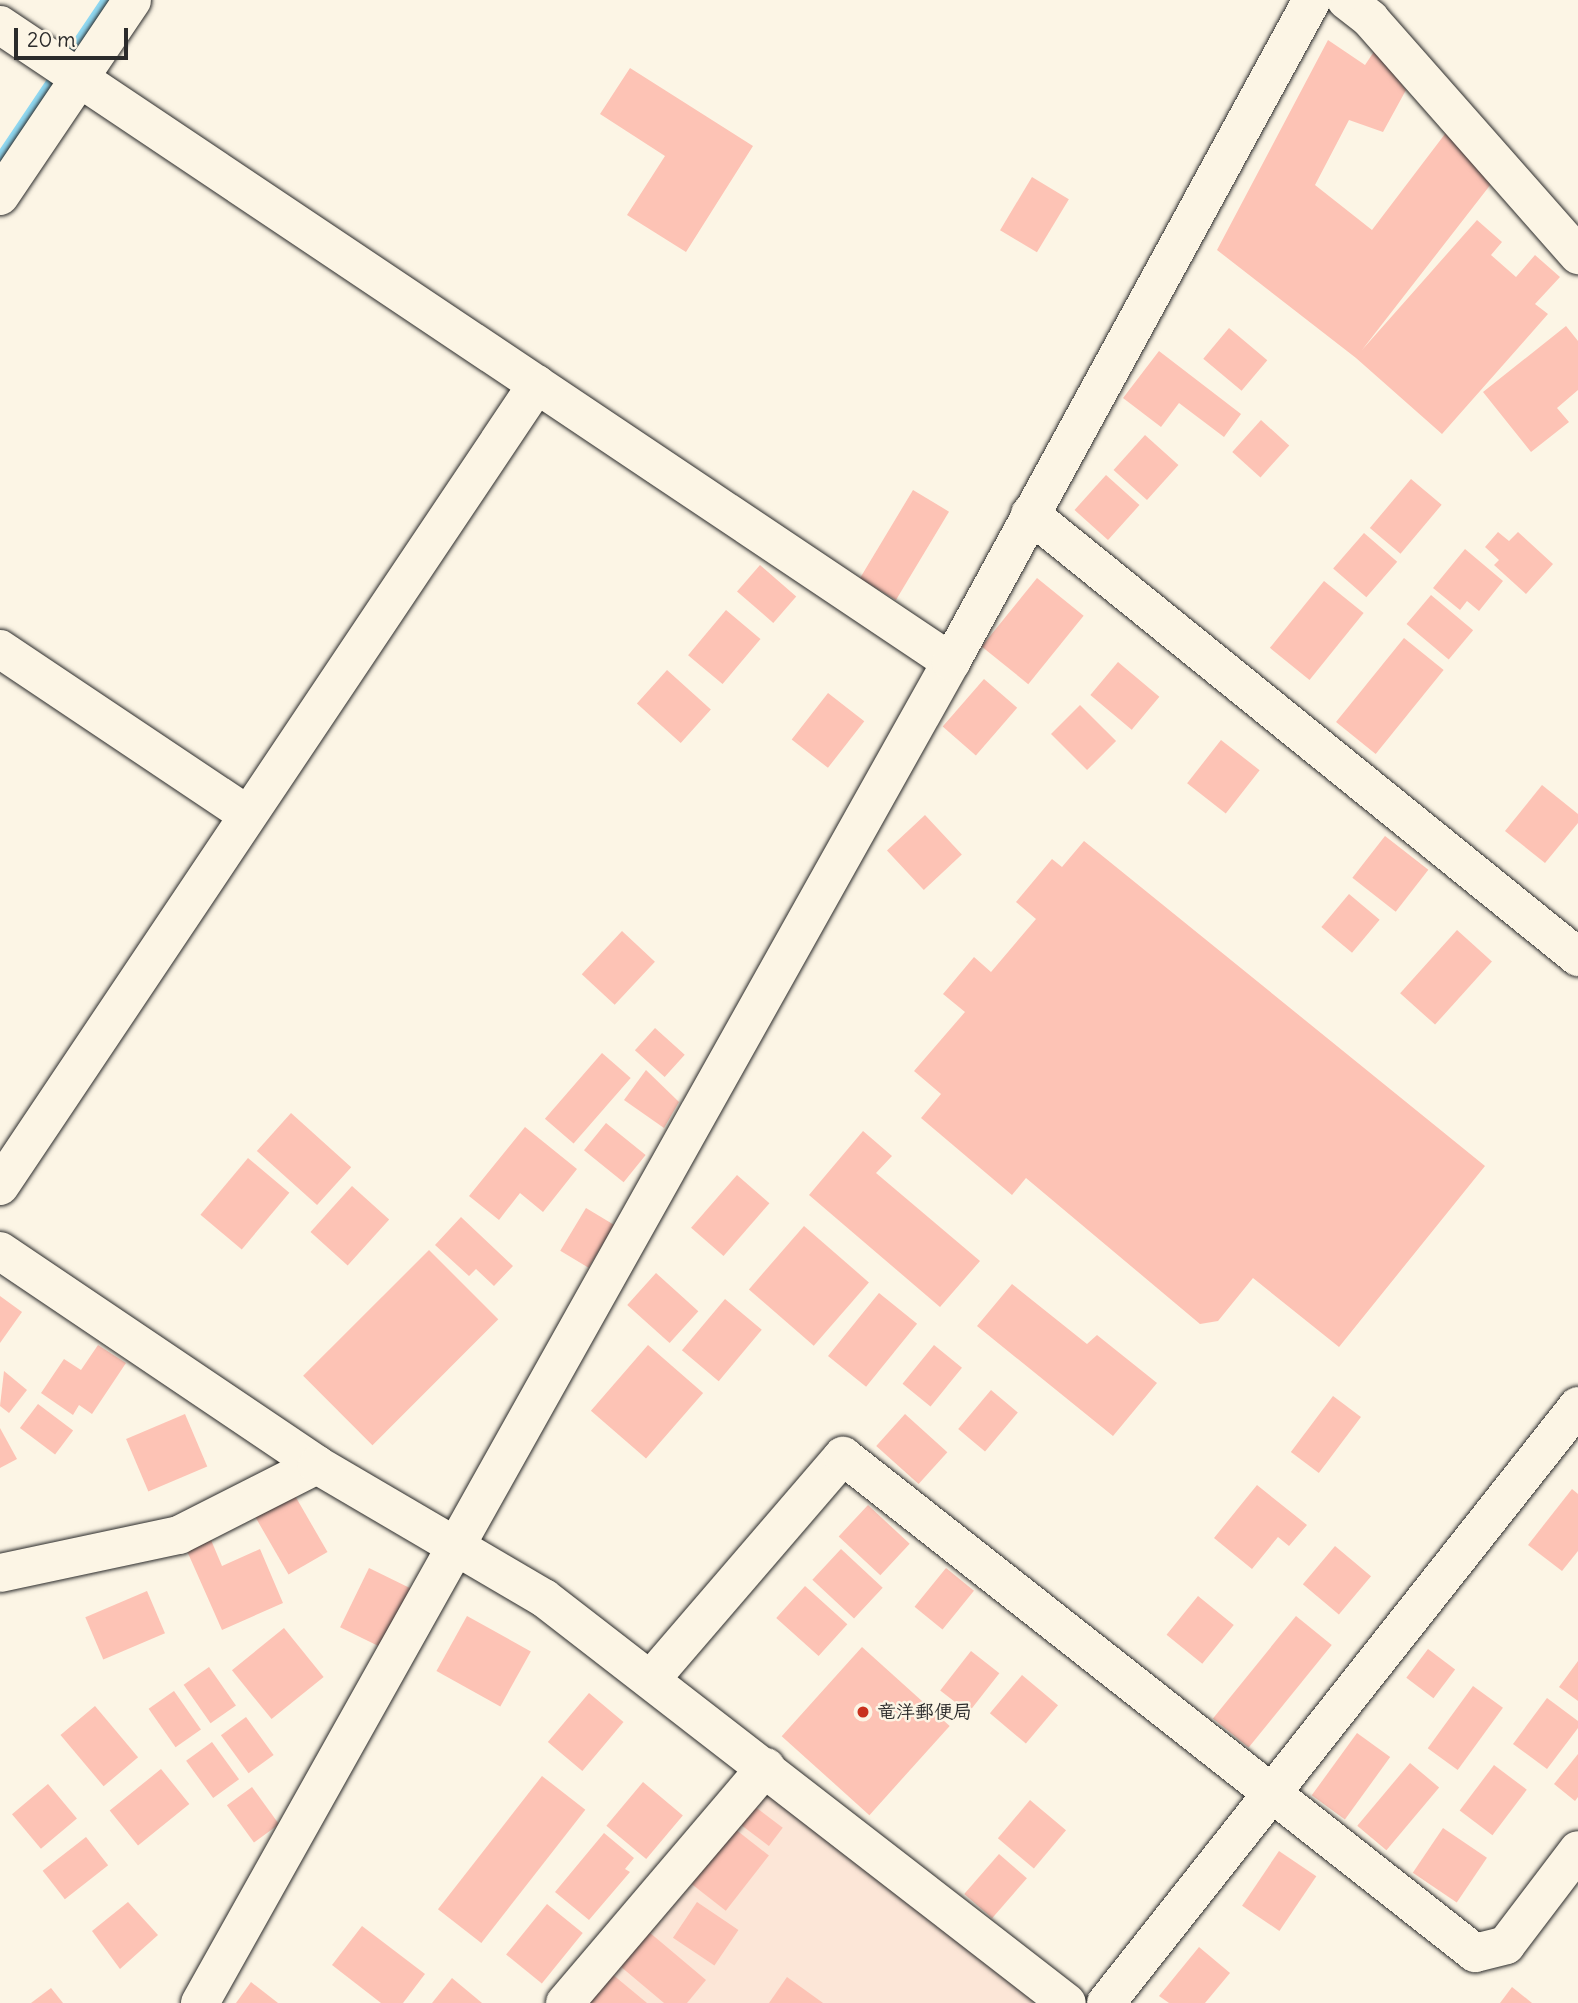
<!DOCTYPE html>
<meta charset="utf-8">
<style>
body{margin:0}
#map{position:relative;width:1578px;height:2003px;overflow:hidden;background:#fcf5e5;font-family:Delius,"Klee One",sans-serif}
div>[style]{position:absolute}
.built>*{inset:0;background:#fce6d7}
.stream>*{height:10px;margin:-5px;padding:0 5px;transform-origin:5px;border-radius:5px;background:#90d9f2}
.building>*{inset:0;background:#fdc3b5;transform-origin:0 0}
.roads{filter:drop-shadow(0 0 2px #2b2b2b) drop-shadow(0 0 2px #2b2b2b)}
.street>*{height:38px;margin:-19px;padding:0 19px;transform-origin:19px;border-radius:19px;background:#fcf5e5}
.secondary>*{height:38px;margin:-19px;padding:0 19px;transform-origin:19px;border-radius:19px;background:#fcf5e5}
.dots>*{width:19px;height:19px;translate:-50% -50%;box-sizing:border-box;border:4px solid #fcf5e5;border-radius:50%}
span{translate:-50% -50%;white-space:nowrap;text-align:center;line-height:1.15;-webkit-text-stroke:5px #fcf5e5;paint-order:stroke}
.poi-label{font-size:19px;color:#2b2b2b;font-weight:700}
.left{translate:0 -50%;text-align:left}
.scale{position:absolute;left:14px;top:28px;width:114px;height:32px;box-sizing:border-box;border:4px solid #2b2b2b;border-top:0;padding-left:9px;font-size:21px;line-height:24px;white-space:nowrap;color:#2b2b2b;-webkit-text-stroke:5px #fcf5e5;paint-order:stroke}
</style>
<div id="map">
<div class="built">
<div style="clip-path:polygon(766px 1767px,1078px 2003px,576px 2003px)"></div>
</div>
<div class="stream">
<div style="left:0;top:158px;width:190px;rotate:-56.1deg"></div>
</div>
<div class="building">
<div style="clip-path:polygon(1328px 40px,1365px 65px,1375px 50px,1406px 90px,1383px 132px,1349px 120px,1315px 185px,1372px 230px,1448px 130px,1491px 184px,1362px 350px,1477px 220px,1502px 242px,1491px 255px,1516px 277px,1535px 255px,1560px 277px,1535px 304px,1548px 314px,1442px 434px,1356px 358px,1217px 250px)"></div>
<div style="clip-path:polygon(630px 68px,753px 146px,686px 252px,627px 215px,665px 156px,600px 114px)"></div>
<div style="left:1032px;top:177px;width:43px;height:62px;rotate:31deg"></div>
<div style="clip-path:polygon(1566px 326px,1578px 341px,1578px 390px,1557px 408px,1569px 422px,1531px 452px,1483px 392px)"></div>
<div style="left:1229px;top:328px;width:50px;height:40px;rotate:40deg"></div>
<div style="clip-path:polygon(1159px 351px,1241px 414px,1224px 437px,1179px 403px,1161px 427px,1123px 398px)"></div>
<div style="left:1261px;top:420px;width:38px;height:43px;rotate:42deg"></div>
<div style="left:1145px;top:435px;width:45px;height:47px;rotate:42deg"></div>
<div style="left:1106px;top:475px;width:45px;height:47px;rotate:42deg"></div>
<div style="left:1411px;top:479px;width:40px;height:64px;rotate:40deg"></div>
<div style="left:913px;top:490px;width:42px;height:103px;rotate:31deg"></div>
<div style="clip-path:polygon(1498px 532px,1509px 541px,1518px 532px,1553px 564px,1526px 594px,1494px 565px,1499px 560px,1485px 547px)"></div>
<div style="left:1364px;top:533px;width:44px;height:47px;rotate:41deg"></div>
<div style="clip-path:polygon(1465px 549px,1503px 581px,1479px 611px,1467px 601px,1460px 610px,1433px 588px)"></div>
<div style="left:760px;top:565px;width:48px;height:35px;rotate:41deg"></div>
<div style="left:1037px;top:578px;width:60px;height:88px;rotate:39deg"></div>
<div style="left:1324px;top:581px;width:51px;height:86px;rotate:39deg"></div>
<div style="left:1431px;top:595px;width:55px;height:38px;rotate:40deg"></div>
<div style="left:726px;top:610px;width:45px;height:59px;rotate:40deg"></div>
<div style="left:1404px;top:638px;width:51px;height:108px;rotate:39deg"></div>
<div style="left:1118px;top:662px;width:54px;height:43px;rotate:40deg"></div>
<div style="left:667px;top:670px;width:59px;height:45px;rotate:42deg"></div>
<div style="left:984px;top:679px;width:44px;height:63px;rotate:41deg"></div>
<div style="left:828px;top:693px;width:46px;height:59px;rotate:38deg"></div>
<div style="left:1080px;top:705px;width:51px;height:41px;rotate:45deg"></div>
<div style="left:1221px;top:740px;width:49px;height:55px;rotate:38deg"></div>
<div style="clip-path:polygon(1542px 785px,1578px 814px,1578px 823px,1545px 863px,1505px 831px)"></div>
<div style="left:925px;top:815px;width:54px;height:52px;rotate:47deg"></div>
<div style="left:1385px;top:836px;width:55px;height:53px;rotate:38deg"></div>
<div style="clip-path:polygon(1084px 841px,1485px 1166px,1339px 1347px,1253px 1278px,1218px 1321px,1200px 1324px,1026px 1178px,1012px 1195px,921px 1118px,941px 1094px,914px 1071px,965px 1012px,943px 994px,974px 957px,991px 972px,1036px 919px,1016px 902px,1052px 859px,1062px 867px)"></div>
<div style="left:1349px;top:894px;width:40px;height:43px;rotate:40deg"></div>
<div style="left:1457px;top:930px;width:47px;height:85px;rotate:42deg"></div>
<div style="left:622px;top:931px;width:45px;height:59px;rotate:43deg"></div>
<div style="left:655px;top:1028px;width:40px;height:30px;rotate:42deg"></div>
<div style="left:602px;top:1053px;width:38px;height:87px;rotate:41deg"></div>
<div style="clip-path:polygon(646px 1070px,679px 1102px,664px 1128px,624px 1100px)"></div>
<div style="left:291px;top:1113px;width:81px;height:51px;rotate:42deg"></div>
<div style="left:606px;top:1123px;width:51px;height:35px;rotate:39deg"></div>
<div style="clip-path:polygon(525px 1127px,577px 1169px,543px 1212px,520px 1193px,499px 1220px,469px 1196px)"></div>
<div style="clip-path:polygon(863px 1131px,892px 1156px,876px 1173px,980px 1261px,940px 1307px,809px 1195px)"></div>
<div style="left:248px;top:1158px;width:54px;height:74px;rotate:40deg"></div>
<div style="left:737px;top:1175px;width:43px;height:70px;rotate:41deg"></div>
<div style="left:352px;top:1186px;width:50px;height:62px;rotate:42deg"></div>
<div style="left:586px;top:1208px;width:33px;height:50px;rotate:31deg"></div>
<div style="clip-path:polygon(461px 1217px,513px 1266px,494px 1286px,476px 1269px,469px 1276px,435px 1245px)"></div>
<div style="left:804px;top:1226px;width:86px;height:84px;rotate:41deg"></div>
<div style="left:429px;top:1250px;width:98px;height:178px;rotate:45deg"></div>
<div style="left:656px;top:1273px;width:57px;height:43px;rotate:42deg"></div>
<div style="clip-path:polygon(1012px 1284px,1087px 1344px,1097px 1335px,1157px 1383px,1113px 1436px,977px 1326px)"></div>
<div style="left:879px;top:1293px;width:49px;height:81px;rotate:39deg"></div>
<div style="clip-path:polygon(0 1296px,22px 1312px,0 1343px)"></div>
<div style="left:725px;top:1299px;width:48px;height:67px;rotate:40deg"></div>
<div style="clip-path:polygon(98px 1345px,126px 1363px,92px 1414px,79px 1405px,73px 1415px,41px 1393px,64px 1359px,81px 1370px)"></div>
<div style="left:648px;top:1345px;width:73px;height:87px;rotate:41deg"></div>
<div style="left:934px;top:1345px;width:36px;height:50px;rotate:39deg"></div>
<div style="clip-path:polygon(4px 1371px,27px 1390px,9px 1413px,0 1406px)"></div>
<div style="left:991px;top:1390px;width:35px;height:51px;rotate:40deg"></div>
<div style="left:1333px;top:1396px;width:35px;height:70px;rotate:37deg"></div>
<div style="left:38px;top:1404px;width:44px;height:30px;rotate:37deg"></div>
<div style="left:185px;top:1414px;width:57px;height:64px;rotate:67deg"></div>
<div style="left:905px;top:1414px;width:57px;height:43px;rotate:42deg"></div>
<div style="clip-path:polygon(0 1428px,17px 1459px,0 1468px)"></div>
<div style="clip-path:polygon(1257px 1485px,1307px 1525px,1289px 1546px,1278px 1537px,1252px 1569px,1214px 1538px)"></div>
<div style="clip-path:polygon(1572px 1489px,1578px 1494px,1578px 1551px,1562px 1571px,1528px 1545px)"></div>
<div style="left:294px;top:1494px;width:67px;height:45px;rotate:60deg"></div>
<div style="left:868px;top:1505px;width:57px;height:43px;rotate:43deg"></div>
<div style="clip-path:polygon(211px 1540px,222px 1566px,260px 1549px,283px 1603px,222px 1630px,187px 1551px)"></div>
<div style="left:1335px;top:1546px;width:47px;height:50px;rotate:40deg"></div>
<div style="left:841px;top:1549px;width:57px;height:42px;rotate:43deg"></div>
<div style="left:369px;top:1568px;width:46px;height:66px;rotate:26deg"></div>
<div style="left:946px;top:1568px;width:36px;height:50px;rotate:39deg"></div>
<div style="left:805px;top:1586px;width:57px;height:43px;rotate:42deg"></div>
<div style="left:147px;top:1591px;width:46px;height:67px;rotate:67deg"></div>
<div style="left:1198px;top:1596px;width:46px;height:50px;rotate:39deg"></div>
<div style="left:467px;top:1616px;width:73px;height:63px;rotate:29deg"></div>
<div style="left:1296px;top:1616px;width:46px;height:132px;rotate:39deg"></div>
<div style="left:284px;top:1628px;width:63px;height:67px;rotate:51deg"></div>
<div style="left:862px;top:1647px;width:118px;height:120px;rotate:42deg"></div>
<div style="left:1428px;top:1649px;width:34px;height:36px;rotate:37deg"></div>
<div style="left:971px;top:1651px;width:36px;height:50px;rotate:38deg"></div>
<div style="clip-path:polygon(1578px 1661px,1578px 1701px,1559px 1687px)"></div>
<div style="left:209px;top:1667px;width:47px;height:31px;rotate:55deg"></div>
<div style="left:1022px;top:1675px;width:47px;height:50px;rotate:40deg"></div>
<div style="left:1473px;top:1686px;width:37px;height:77px;rotate:36deg"></div>
<div style="left:174px;top:1691px;width:47px;height:31px;rotate:55deg"></div>
<div style="left:589px;top:1693px;width:45px;height:64px;rotate:40deg"></div>
<div style="clip-path:polygon(1547px 1698px,1578px 1721px,1578px 1728px,1547px 1769px,1513px 1744px)"></div>
<div style="left:95px;top:1706px;width:67px;height:45px;rotate:50deg"></div>
<div style="left:246px;top:1717px;width:47px;height:31px;rotate:54deg"></div>
<div style="left:1357px;top:1733px;width:41px;height:77px;rotate:36deg"></div>
<div style="left:212px;top:1742px;width:46px;height:32px;rotate:54deg"></div>
<div style="clip-path:polygon(1578px 1754px,1578px 1797px,1575px 1801px,1554px 1784px)"></div>
<div style="left:1410px;top:1763px;width:38px;height:82px;rotate:40deg"></div>
<div style="left:1494px;top:1765px;width:41px;height:57px;rotate:37deg"></div>
<div style="left:161px;top:1769px;width:45px;height:66px;rotate:51deg"></div>
<div style="left:542px;top:1776px;width:55px;height:169px;rotate:38deg"></div>
<div style="left:643px;top:1782px;width:52px;height:57px;rotate:40deg"></div>
<div style="left:48px;top:1784px;width:45px;height:47px;rotate:50deg"></div>
<div style="left:252px;top:1787px;width:46px;height:31px;rotate:54deg"></div>
<div style="left:1030px;top:1800px;width:47px;height:50px;rotate:40deg"></div>
<div style="left:750px;top:1803px;width:41px;height:23px;rotate:37deg"></div>
<div style="left:1443px;top:1828px;width:53px;height:54px;rotate:34deg"></div>
<div style="left:735px;top:1829px;width:43px;height:70px;rotate:38deg"></div>
<div style="clip-path:polygon(604px 1833px,634px 1858px,625px 1869px,630px 1872px,589px 1920px,555px 1892px)"></div>
<div style="left:86px;top:1837px;width:36px;height:55px;rotate:52deg"></div>
<div style="left:1279px;top:1851px;width:45px;height:66px;rotate:34deg"></div>
<div style="left:999px;top:1854px;width:37px;height:53px;rotate:41deg"></div>
<div style="clip-path:polygon(128px 1902px,158px 1935px,120px 1969px,92px 1931px)"></div>
<div style="left:697px;top:1902px;width:50px;height:43px;rotate:34deg"></div>
<div style="left:547px;top:1904px;width:46px;height:65px;rotate:39deg"></div>
<div style="clip-path:polygon(362px 1926px,425px 1974px,403px 2003px,381px 2003px,332px 1965px)"></div>
<div style="clip-path:polygon(649px 1932px,706px 1980px,687px 2003px,664px 2003px,620px 1966px)"></div>
<div style="clip-path:polygon(1199px 1947px,1230px 1973px,1205px 2003px,1169px 2003px,1159px 1996px)"></div>
<div style="clip-path:polygon(612px 1974px,647px 2003px,588px 2003px)"></div>
<div style="clip-path:polygon(787px 1977px,823px 2003px,769px 2003px)"></div>
<div style="clip-path:polygon(452px 1978px,482px 2003px,432px 2003px)"></div>
<div style="clip-path:polygon(251px 1982px,278px 2003px,236px 2003px)"></div>
<div style="clip-path:polygon(1512px 1987px,1532px 2003px,1500px 2003px)"></div>
<div style="clip-path:polygon(51px 1988px,63px 2003px,31px 2003px)"></div>
</div>
<div class="roads">
<div class="street">
<div style="left:1346px;top:0;width:31px;rotate:38deg"></div>
<div style="left:1370px;top:19px;width:315px;rotate:48.6deg"></div>
<div style="left:0;top:25px;width:1145px;rotate:33.82deg"></div>
<div style="left:0;top:196px;width:236px;rotate:-56deg"></div>
<div style="left:0;top:649px;width:298px;rotate:33.8deg"></div>
<div style="left:0;top:1186px;width:965px;rotate:-56.19deg"></div>
<div style="left:0;top:1573px;width:183px;rotate:-12deg"></div>
<div style="left:179px;top:1535px;width:155px;rotate:-26.9deg"></div>
<div style="left:652px;top:1678px;width:293px;rotate:-49.3deg"></div>
<div style="left:843px;top:1456px;width:804px;rotate:38.18deg"></div>
<div style="left:1475px;top:1953px;width:32px;rotate:-14deg"></div>
<div style="left:1506px;top:1945px;width:119px;rotate:-52.8deg"></div>
<div style="left:565px;top:2003px;width:310px;rotate:-49.6deg"></div>
</div>
<div class="secondary">
<div style="left:1030px;top:514px;width:705px;rotate:38.95deg"></div>
<div style="left:0;top:1251px;width:382px;rotate:34deg"></div>
<div style="left:317px;top:1465px;width:263px;rotate:30.4deg"></div>
<div style="left:544px;top:1598px;width:661px;rotate:37.75deg"></div>
<div style="left:200px;top:2003px;width:1537px;rotate:-60.75deg"></div>
<div style="left:951px;top:662px;width:754px;rotate:-61.4deg"></div>
<div style="left:1106px;top:2003px;width:761px;rotate:-51.67deg"></div>
</div>
</div>
<div class="dots">
<div style="left:863px;top:1712px;background:#c8321e"></div>
</div>
<div class="poi-label">
<span class="left" style="left:877px;top:1712px">竜洋郵便局</span>
</div>
<div class="scale">20 m</div>
</div>
